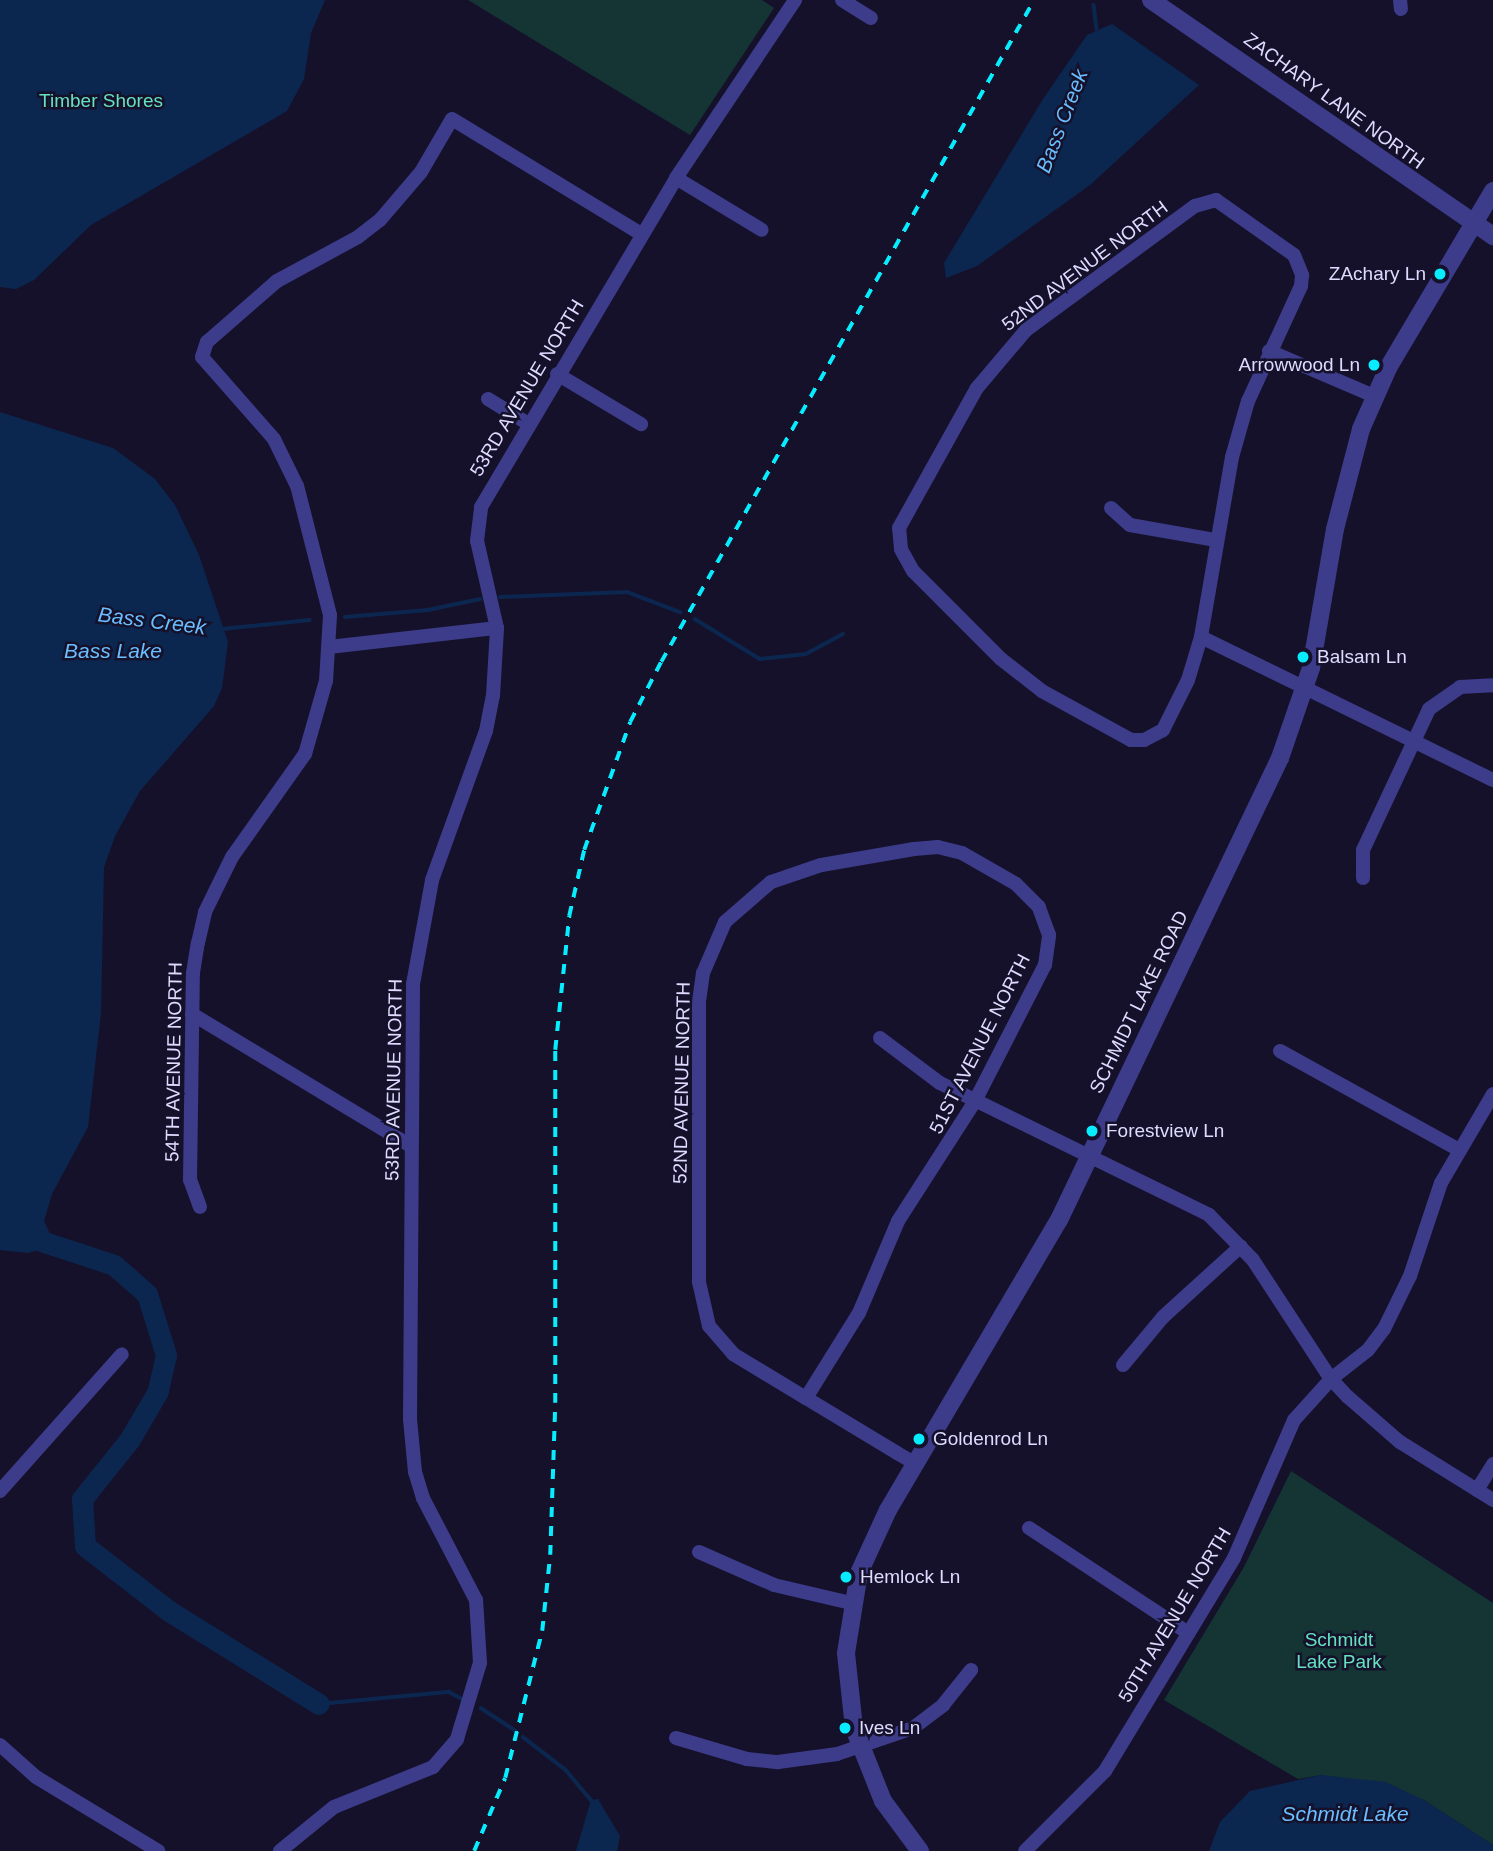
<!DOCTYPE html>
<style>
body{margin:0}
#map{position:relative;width:1493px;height:1851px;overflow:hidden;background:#15112b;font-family:Helvetica,sans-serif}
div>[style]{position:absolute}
.green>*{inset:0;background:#143533}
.water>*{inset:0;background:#0c274f}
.stream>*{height:3.5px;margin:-1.75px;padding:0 1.75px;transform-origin:1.75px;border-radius:1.75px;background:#0c274f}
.river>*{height:21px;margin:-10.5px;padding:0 10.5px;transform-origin:10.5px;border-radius:10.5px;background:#0c274f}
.minor>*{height:14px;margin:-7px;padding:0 7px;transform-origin:7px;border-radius:7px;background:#3c3c8a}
.tertiary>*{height:18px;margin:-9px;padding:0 9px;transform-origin:9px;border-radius:9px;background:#3c3c8a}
.rail>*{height:3.5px;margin-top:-1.75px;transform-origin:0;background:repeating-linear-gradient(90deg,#07edff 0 10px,transparent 0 19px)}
.dots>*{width:19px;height:19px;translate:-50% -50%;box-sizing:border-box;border:4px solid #15112b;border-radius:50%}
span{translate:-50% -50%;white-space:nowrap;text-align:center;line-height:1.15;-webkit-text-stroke:5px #15112b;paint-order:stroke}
.park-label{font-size:19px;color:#64e2bf}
.street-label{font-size:19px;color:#dedbff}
.poi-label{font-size:19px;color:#dedbff}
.right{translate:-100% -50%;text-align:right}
.left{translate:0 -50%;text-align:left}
.water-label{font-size:21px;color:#69beff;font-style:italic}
</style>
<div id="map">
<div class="green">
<div style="clip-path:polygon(468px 0,762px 0,774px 8px,690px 135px)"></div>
<div style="clip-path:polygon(1291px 1471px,1493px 1603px,1493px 1845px,1424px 1800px,1321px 1775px,1298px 1779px,1164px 1700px,1244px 1567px)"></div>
</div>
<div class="water">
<div style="clip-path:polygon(0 0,325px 0,311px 33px,304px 79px,287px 111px,91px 225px,34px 280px,16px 289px,0 287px)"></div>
<div style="clip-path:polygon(1112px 24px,1199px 85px,1090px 185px,977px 266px,946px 278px,944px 263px,1043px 99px,1087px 35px)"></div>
<div style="clip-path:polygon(0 412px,113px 448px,155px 479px,175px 505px,199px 555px,228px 642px,222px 688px,214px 706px,140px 791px,115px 836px,104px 867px,101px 1013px,88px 1127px,52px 1194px,44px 1221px,55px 1245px,28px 1253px,0 1250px)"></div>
<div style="clip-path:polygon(1321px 1775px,1386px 1782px,1424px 1800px,1493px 1845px,1493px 1851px,1209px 1851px,1220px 1822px,1250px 1791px)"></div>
<div style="clip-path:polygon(598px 1799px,620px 1836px,617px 1851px,576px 1851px,591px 1800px)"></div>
</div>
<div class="stream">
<div style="left:1094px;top:5px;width:24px;rotate:83deg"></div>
<div style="left:500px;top:597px;width:127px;rotate:-2.3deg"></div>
<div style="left:627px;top:592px;width:57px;rotate:20.7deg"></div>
<div style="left:345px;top:617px;width:83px;rotate:-4.8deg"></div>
<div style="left:428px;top:610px;width:53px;rotate:-11.9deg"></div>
<div style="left:695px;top:619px;width:76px;rotate:31.6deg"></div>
<div style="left:760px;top:659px;width:46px;rotate:-6.2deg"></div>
<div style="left:806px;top:654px;width:42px;rotate:-28.4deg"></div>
<div style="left:222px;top:629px;width:88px;rotate:-5.8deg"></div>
<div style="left:319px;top:1704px;width:131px;rotate:-5.3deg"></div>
<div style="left:449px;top:1692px;width:16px;rotate:27deg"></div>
<div style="left:481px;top:1708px;width:42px;rotate:33.3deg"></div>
<div style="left:523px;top:1737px;width:54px;rotate:37.5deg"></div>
<div style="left:566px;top:1770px;width:40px;rotate:50deg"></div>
</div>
<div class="river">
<div style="left:29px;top:1237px;width:89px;rotate:18.2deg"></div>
<div style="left:114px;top:1265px;width:44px;rotate:41.3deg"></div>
<div style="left:147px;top:1294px;width:64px;rotate:72.7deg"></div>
<div style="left:166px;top:1355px;width:37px;rotate:103deg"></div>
<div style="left:158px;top:1391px;width:56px;rotate:120.3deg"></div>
<div style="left:130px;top:1439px;width:77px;rotate:128.7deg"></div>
<div style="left:82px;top:1499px;width:47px;rotate:86.3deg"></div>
<div style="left:85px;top:1546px;width:106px;rotate:37.7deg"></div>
<div style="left:169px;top:1611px;width:176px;rotate:31.8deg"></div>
</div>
<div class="minor">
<div style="left:842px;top:0;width:34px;rotate:32deg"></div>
<div style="left:1400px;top:0;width:9px;rotate:84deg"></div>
<div style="left:676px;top:178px;width:100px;rotate:31.2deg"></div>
<div style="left:1216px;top:200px;width:95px;rotate:35.2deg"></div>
<div style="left:1294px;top:255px;width:22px;rotate:68deg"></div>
<div style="left:1302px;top:275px;width:11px;rotate:95deg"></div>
<div style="left:1301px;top:286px;width:127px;rotate:114.7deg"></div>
<div style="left:1248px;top:401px;width:58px;rotate:105.9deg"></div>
<div style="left:1232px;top:457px;width:183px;rotate:99.8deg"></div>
<div style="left:1201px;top:637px;width:45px;rotate:106.8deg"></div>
<div style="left:1188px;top:680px;width:56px;rotate:116.6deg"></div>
<div style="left:1163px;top:730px;width:21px;rotate:152deg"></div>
<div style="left:1144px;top:740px;width:13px;rotate:180deg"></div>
<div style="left:1131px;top:740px;width:102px;rotate:-151.2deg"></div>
<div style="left:1042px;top:691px;width:52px;rotate:-142deg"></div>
<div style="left:1001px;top:659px;width:124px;rotate:-135deg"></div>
<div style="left:913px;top:571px;width:25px;rotate:-119deg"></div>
<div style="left:901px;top:549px;width:21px;rotate:-95deg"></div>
<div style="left:899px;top:528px;width:160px;rotate:-60.9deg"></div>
<div style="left:977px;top:388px;width:76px;rotate:-49.8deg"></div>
<div style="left:1026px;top:330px;width:210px;rotate:-36.3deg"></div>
<div style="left:1195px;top:206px;width:22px;rotate:-16deg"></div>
<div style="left:1269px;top:351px;width:114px;rotate:23.2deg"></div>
<div style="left:557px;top:374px;width:98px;rotate:30.8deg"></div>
<div style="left:488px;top:399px;width:46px;rotate:31.6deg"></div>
<div style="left:1111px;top:508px;width:25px;rotate:42deg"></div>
<div style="left:1130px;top:525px;width:86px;rotate:10deg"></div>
<div style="left:1201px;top:637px;width:325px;rotate:26.1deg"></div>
<div style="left:329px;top:647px;width:169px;rotate:-6.5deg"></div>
<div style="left:1363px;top:878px;width:28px;rotate:-90deg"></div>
<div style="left:1363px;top:850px;width:156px;rotate:-64.9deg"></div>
<div style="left:1429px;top:709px;width:38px;rotate:-35deg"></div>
<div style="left:1460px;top:687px;width:33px;rotate:-3deg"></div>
<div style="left:192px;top:1014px;width:256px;rotate:31.1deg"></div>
<div style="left:880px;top:1038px;width:75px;rotate:36.9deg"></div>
<div style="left:940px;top:1083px;width:300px;rotate:26.1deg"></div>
<div style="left:1209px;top:1215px;width:63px;rotate:45.6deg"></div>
<div style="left:1253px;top:1260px;width:142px;rotate:56.8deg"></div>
<div style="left:1331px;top:1379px;width:25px;rotate:47deg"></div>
<div style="left:1348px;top:1397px;width:69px;rotate:40.9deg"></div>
<div style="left:1400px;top:1442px;width:110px;rotate:31.9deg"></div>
<div style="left:1280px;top:1051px;width:205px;rotate:28.9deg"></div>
<div style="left:200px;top:1207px;width:29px;rotate:-110deg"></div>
<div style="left:190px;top:1180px;width:207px;rotate:-89.2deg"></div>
<div style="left:193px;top:973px;width:30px;rotate:-81deg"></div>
<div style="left:198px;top:943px;width:32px;rotate:-77deg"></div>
<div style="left:205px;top:912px;width:61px;rotate:-63.9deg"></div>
<div style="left:232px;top:857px;width:126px;rotate:-54.7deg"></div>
<div style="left:305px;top:754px;width:76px;rotate:-74deg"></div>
<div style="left:326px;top:681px;width:66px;rotate:-86.5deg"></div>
<div style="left:330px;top:615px;width:133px;rotate:-104.3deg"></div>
<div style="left:297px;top:486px;width:52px;rotate:-116.1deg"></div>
<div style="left:274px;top:439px;width:109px;rotate:-131.3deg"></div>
<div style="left:202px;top:357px;width:16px;rotate:-72deg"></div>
<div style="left:207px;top:342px;width:93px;rotate:-41.1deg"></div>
<div style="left:277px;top:281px;width:92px;rotate:-28.5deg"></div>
<div style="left:358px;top:237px;width:28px;rotate:-38deg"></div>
<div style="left:380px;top:220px;width:63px;rotate:-49.5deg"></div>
<div style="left:421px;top:172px;width:61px;rotate:-59.7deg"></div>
<div style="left:452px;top:119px;width:221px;rotate:31.3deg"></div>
<div style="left:1123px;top:1365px;width:62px;rotate:-50.2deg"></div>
<div style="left:1163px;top:1317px;width:105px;rotate:-42.3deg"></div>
<div style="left:806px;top:1398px;width:100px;rotate:-58.1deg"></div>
<div style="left:859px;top:1313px;width:100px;rotate:-67deg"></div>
<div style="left:898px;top:1221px;width:143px;rotate:-57.3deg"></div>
<div style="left:975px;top:1101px;width:153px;rotate:-62.8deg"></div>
<div style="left:1045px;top:965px;width:30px;rotate:-82deg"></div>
<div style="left:1049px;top:935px;width:30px;rotate:-110deg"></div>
<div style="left:1039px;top:907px;width:33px;rotate:-135deg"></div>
<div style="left:1016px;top:884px;width:62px;rotate:-150.1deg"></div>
<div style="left:962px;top:853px;width:25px;rotate:-166deg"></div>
<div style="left:938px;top:847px;width:24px;rotate:175deg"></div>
<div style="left:914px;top:849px;width:94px;rotate:170.2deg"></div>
<div style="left:821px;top:865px;width:53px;rotate:161.2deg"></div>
<div style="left:771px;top:882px;width:61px;rotate:139deg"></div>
<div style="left:725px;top:922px;width:56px;rotate:113.3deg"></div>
<div style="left:703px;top:973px;width:30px;rotate:98deg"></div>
<div style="left:699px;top:1003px;width:279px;rotate:90deg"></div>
<div style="left:699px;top:1282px;width:45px;rotate:77.2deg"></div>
<div style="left:709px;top:1326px;width:37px;rotate:49deg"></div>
<div style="left:733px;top:1354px;width:85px;rotate:31.1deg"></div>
<div style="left:806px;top:1398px;width:106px;rotate:31.1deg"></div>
<div style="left:897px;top:1453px;width:22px;rotate:30deg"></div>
<div style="left:1477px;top:1490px;width:31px;rotate:-58deg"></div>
<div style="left:0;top:1491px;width:183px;rotate:-48.3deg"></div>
<div style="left:1029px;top:1528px;width:191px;rotate:33.4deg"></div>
<div style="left:699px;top:1552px;width:82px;rotate:23.7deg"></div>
<div style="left:774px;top:1585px;width:79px;rotate:13.2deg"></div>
<div style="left:676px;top:1738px;width:74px;rotate:16.5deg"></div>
<div style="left:747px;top:1759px;width:31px;rotate:6deg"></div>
<div style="left:778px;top:1762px;width:60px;rotate:-7.7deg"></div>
<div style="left:837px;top:1754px;width:80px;rotate:-18.9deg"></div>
<div style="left:913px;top:1728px;width:38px;rotate:-37deg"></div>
<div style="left:943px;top:1705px;width:45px;rotate:-51.3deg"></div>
<div style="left:0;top:1745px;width:48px;rotate:41.6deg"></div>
<div style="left:36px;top:1777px;width:143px;rotate:31.2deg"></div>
<div style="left:280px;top:1851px;width:70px;rotate:-39.2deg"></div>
<div style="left:334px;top:1807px;width:107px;rotate:-22deg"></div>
<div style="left:433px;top:1767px;width:37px;rotate:-49deg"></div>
<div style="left:457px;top:1739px;width:79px;rotate:-73.2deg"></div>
<div style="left:480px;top:1663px;width:63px;rotate:-93.6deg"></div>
<div style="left:476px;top:1600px;width:115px;rotate:-117.5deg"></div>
<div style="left:423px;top:1498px;width:27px;rotate:-107deg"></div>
<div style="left:415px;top:1472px;width:53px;rotate:-95.4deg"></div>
<div style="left:410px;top:1419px;width:435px;rotate:-89.6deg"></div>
<div style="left:413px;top:984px;width:106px;rotate:-79.6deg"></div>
<div style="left:432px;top:880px;width:158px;rotate:-70.1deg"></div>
<div style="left:486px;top:731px;width:36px;rotate:-79deg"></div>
<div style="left:493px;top:696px;width:68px;rotate:-86.6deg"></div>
<div style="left:497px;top:628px;width:89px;rotate:-102.9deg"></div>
<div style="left:477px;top:541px;width:34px;rotate:-83deg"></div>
<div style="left:481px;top:507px;width:382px;rotate:-59.3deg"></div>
<div style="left:676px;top:178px;width:214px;rotate:-56.2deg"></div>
<div style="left:1025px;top:1851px;width:113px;rotate:-45deg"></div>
<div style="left:1105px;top:1771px;width:249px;rotate:-58.8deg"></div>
<div style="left:1234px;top:1558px;width:150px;rotate:-66.5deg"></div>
<div style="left:1294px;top:1420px;width:55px;rotate:-47.9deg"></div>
<div style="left:1331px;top:1379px;width:47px;rotate:-38.1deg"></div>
<div style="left:1368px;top:1350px;width:26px;rotate:-53deg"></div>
<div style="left:1384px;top:1329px;width:59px;rotate:-63.9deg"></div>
<div style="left:1410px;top:1276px;width:98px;rotate:-71.6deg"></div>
<div style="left:1441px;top:1183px;width:103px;rotate:-59.7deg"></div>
</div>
<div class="tertiary">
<div style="left:1151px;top:0;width:416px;rotate:34.6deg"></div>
<div style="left:920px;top:1851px;width:62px;rotate:-126.5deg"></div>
<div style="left:883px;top:1801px;width:79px;rotate:-111.7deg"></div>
<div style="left:854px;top:1728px;width:75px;rotate:-96.1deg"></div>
<div style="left:846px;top:1653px;width:81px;rotate:-80.8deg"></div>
<div style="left:859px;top:1573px;width:69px;rotate:-65.3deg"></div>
<div style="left:888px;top:1510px;width:337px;rotate:-59.5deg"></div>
<div style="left:1059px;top:1220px;width:512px;rotate:-64.44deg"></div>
<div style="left:1280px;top:758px;width:95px;rotate:-71deg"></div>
<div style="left:1311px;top:668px;width:141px;rotate:-80.2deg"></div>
<div style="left:1335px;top:529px;width:103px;rotate:-75.4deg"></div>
<div style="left:1361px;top:429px;width:67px;rotate:-66.1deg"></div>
<div style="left:1388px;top:368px;width:206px;rotate:-59.3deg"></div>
</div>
<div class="rail">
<div style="left:474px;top:1851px;width:79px;rotate:-67deg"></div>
<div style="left:505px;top:1778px;width:152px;rotate:-75.9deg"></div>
<div style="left:542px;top:1631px;width:76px;rotate:-84deg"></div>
<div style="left:550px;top:1555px;width:152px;rotate:-88.1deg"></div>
<div style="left:555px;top:1403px;width:353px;rotate:-90deg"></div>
<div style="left:555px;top:1050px;width:135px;rotate:-84deg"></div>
<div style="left:569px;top:916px;width:68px;rotate:-77.2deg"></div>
<div style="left:584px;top:850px;width:136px;rotate:-70.2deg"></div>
<div style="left:630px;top:722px;width:68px;rotate:-62.7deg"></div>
<div style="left:661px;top:662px;width:760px;rotate:-60.6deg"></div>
</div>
<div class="dots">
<div style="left:1440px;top:274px;background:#07edff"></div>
<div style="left:1374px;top:365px;background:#07edff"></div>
<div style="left:1303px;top:657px;background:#07edff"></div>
<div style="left:1092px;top:1131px;background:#07edff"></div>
<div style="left:919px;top:1439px;background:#07edff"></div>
<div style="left:846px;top:1577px;background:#07edff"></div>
<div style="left:845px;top:1728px;background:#07edff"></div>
</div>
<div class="park-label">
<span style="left:101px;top:101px">Timber Shores</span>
<span style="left:1339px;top:1651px">Schmidt<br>Lake Park</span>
</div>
<div class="street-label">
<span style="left:1334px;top:101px;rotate:36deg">ZACHARY LANE NORTH</span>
<span style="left:1085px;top:266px;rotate:-37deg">52ND AVENUE NORTH</span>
<span style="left:527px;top:388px;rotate:-59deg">53RD AVENUE NORTH</span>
<span style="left:1139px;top:1002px;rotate:-64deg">SCHMIDT LAKE ROAD</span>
<span style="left:980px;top:1044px;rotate:-63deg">51ST AVENUE NORTH</span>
<span style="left:174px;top:1062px;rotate:-89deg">54TH AVENUE NORTH</span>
<span style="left:394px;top:1080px;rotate:-89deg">53RD AVENUE NORTH</span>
<span style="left:682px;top:1083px;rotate:-89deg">52ND AVENUE NORTH</span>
<span style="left:1175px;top:1615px;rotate:-59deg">50TH AVENUE NORTH</span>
</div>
<div class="poi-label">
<span class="right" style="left:1426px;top:274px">ZAchary Ln</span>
<span class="right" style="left:1360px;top:365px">Arrowwood Ln</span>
<span class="left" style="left:1317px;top:657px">Balsam Ln</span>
<span class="left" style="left:1106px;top:1131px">Forestview Ln</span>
<span class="left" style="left:933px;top:1439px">Goldenrod Ln</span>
<span class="left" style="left:860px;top:1577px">Hemlock Ln</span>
<span class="left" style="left:859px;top:1728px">Ives Ln</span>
</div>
<div class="water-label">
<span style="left:1062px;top:121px;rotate:-69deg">Bass Creek</span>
<span style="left:152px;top:621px;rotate:7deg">Bass Creek</span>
<span style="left:113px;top:651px">Bass Lake</span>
<span style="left:1345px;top:1814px">Schmidt Lake</span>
</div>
</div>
